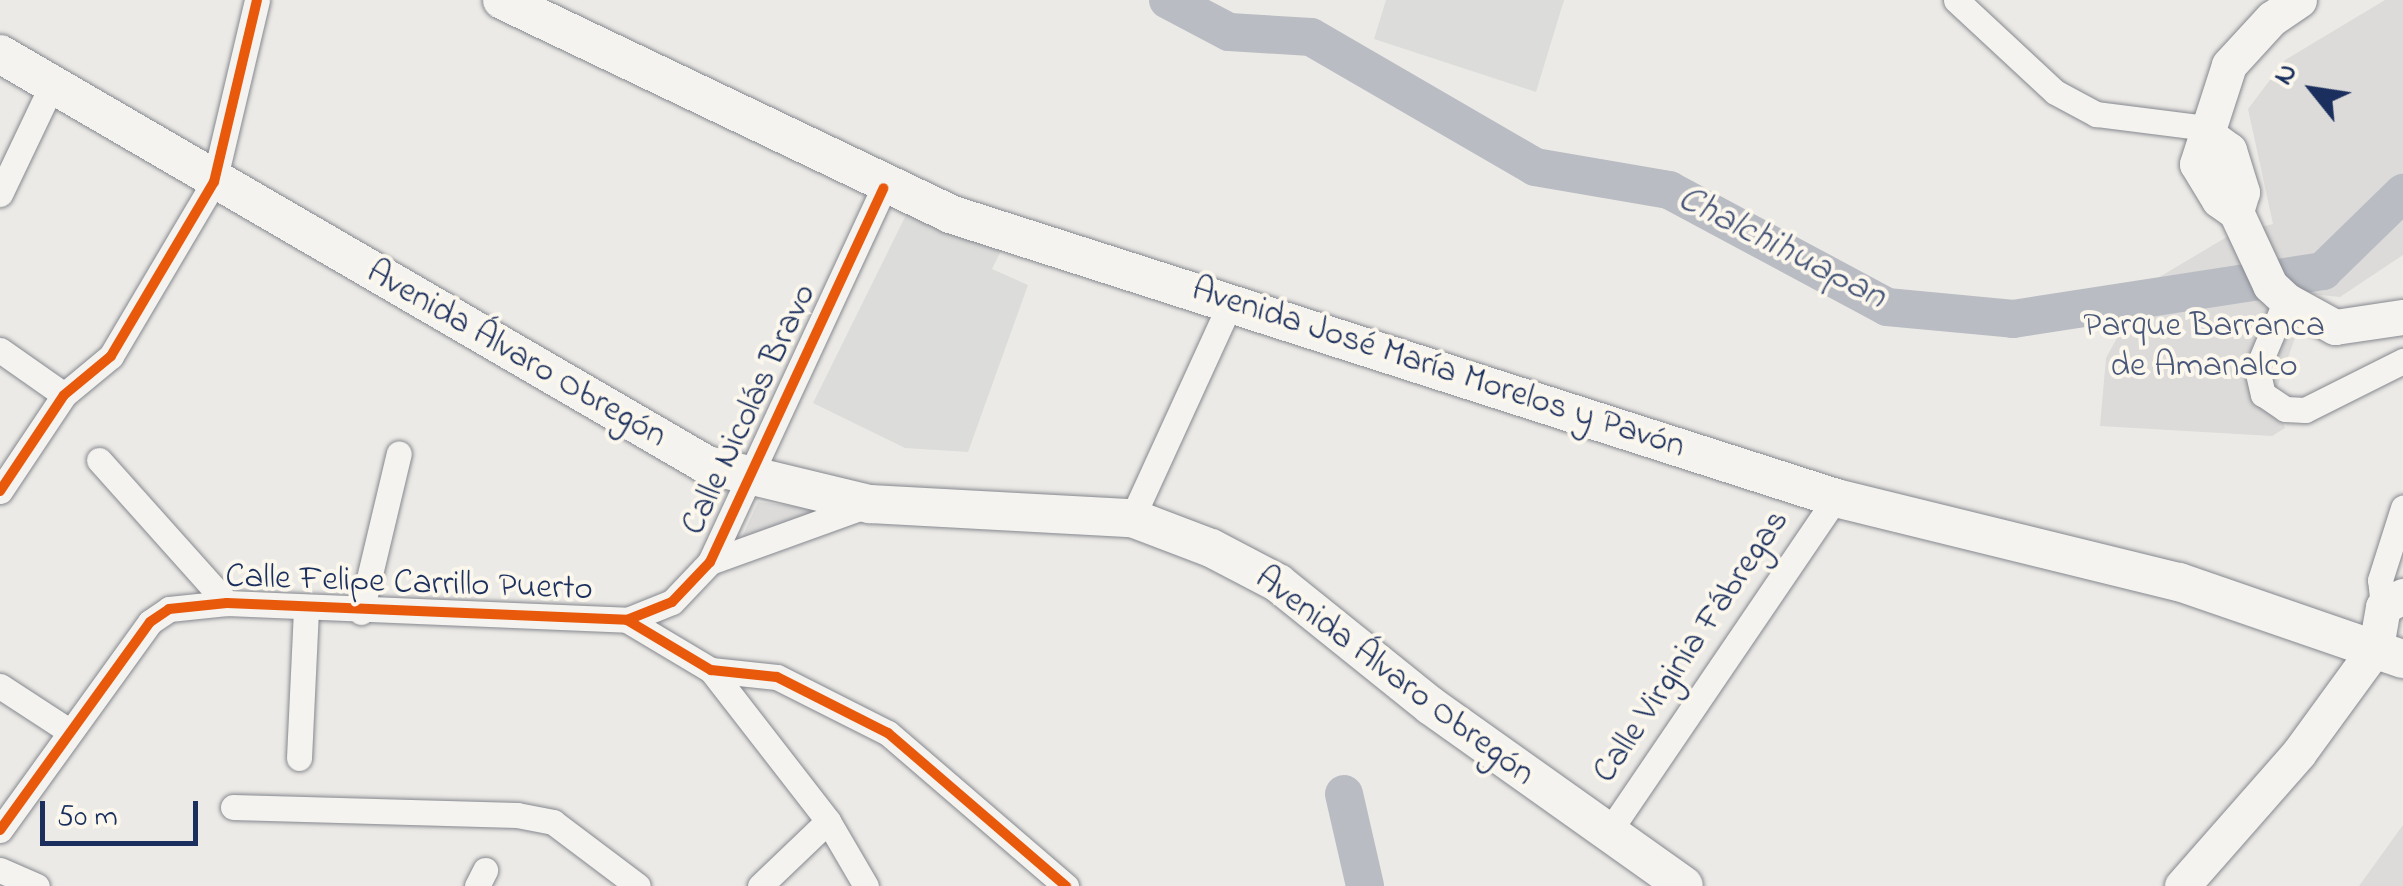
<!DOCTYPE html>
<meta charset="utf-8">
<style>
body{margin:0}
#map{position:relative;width:2403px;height:886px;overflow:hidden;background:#eceae6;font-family:"Indie Flower",sans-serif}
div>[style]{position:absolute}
.built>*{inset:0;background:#dcdcda}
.green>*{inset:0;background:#dcdbd9}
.river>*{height:38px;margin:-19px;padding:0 19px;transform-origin:19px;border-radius:19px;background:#b9bcc3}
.roads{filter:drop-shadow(0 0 2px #85888f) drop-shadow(0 0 2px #85888f)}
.street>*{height:25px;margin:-12.5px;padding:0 12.5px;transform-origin:12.5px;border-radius:12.5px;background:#f4f3ef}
.secondary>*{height:35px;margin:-17.5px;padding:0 17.5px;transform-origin:17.5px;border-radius:17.5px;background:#f4f3ef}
.primary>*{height:38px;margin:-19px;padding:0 19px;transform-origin:19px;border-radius:19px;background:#f4f3ef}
.cycleway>*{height:10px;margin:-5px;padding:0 5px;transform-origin:5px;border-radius:5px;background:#e8590c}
span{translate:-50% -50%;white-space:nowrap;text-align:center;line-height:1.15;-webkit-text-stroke:8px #fbf7ec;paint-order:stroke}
.park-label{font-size:35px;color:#48577a}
.street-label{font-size:35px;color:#1b2f5e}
.water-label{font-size:38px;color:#445378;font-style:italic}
.north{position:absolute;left:2263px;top:40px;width:100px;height:100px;-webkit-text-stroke:8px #fbf7ec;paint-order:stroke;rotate:300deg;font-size:28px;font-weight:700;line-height:40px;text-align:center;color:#1b2f5e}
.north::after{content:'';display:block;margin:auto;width:35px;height:45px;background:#1b2f5e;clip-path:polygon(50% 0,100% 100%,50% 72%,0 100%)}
.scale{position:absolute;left:40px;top:801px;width:158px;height:45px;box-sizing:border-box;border:5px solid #1b2f5e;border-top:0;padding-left:12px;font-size:30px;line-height:35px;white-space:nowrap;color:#1b2f5e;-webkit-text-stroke:8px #fbf7ec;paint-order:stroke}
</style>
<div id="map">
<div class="built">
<div style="clip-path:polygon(1386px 0,1564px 0,1536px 92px,1374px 39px)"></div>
<div style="clip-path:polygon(907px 213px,1001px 251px,992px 269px,1028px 285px,968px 452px,905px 448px,813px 403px)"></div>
</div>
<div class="green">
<div style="clip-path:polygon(2385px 0,2403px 0,2403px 255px,2340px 297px,2311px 294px,2274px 396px,2285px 428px,2272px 436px,2100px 426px,2106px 358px,2146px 285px,2230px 235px,2273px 224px,2248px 109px,2285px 60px)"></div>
<div style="clip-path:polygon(758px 502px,827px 510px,739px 544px)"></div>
<div style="clip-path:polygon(2403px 825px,2403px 886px,2359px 886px)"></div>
</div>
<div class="river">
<div style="left:1168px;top:0;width:69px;rotate:27.7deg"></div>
<div style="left:1229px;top:32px;width:82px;rotate:3.5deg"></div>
<div style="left:1311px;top:37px;width:259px;rotate:30.1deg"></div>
<div style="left:1535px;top:167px;width:136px;rotate:9.7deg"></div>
<div style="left:1669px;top:190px;width:247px;rotate:28.2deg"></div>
<div style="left:1887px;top:307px;width:127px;rotate:5.4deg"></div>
<div style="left:2013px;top:319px;width:314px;rotate:-8.8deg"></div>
<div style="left:2323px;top:271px;width:112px;rotate:-44.3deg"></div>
<div style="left:1344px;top:794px;width:94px;rotate:77.1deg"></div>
</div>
<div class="roads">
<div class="street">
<div style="left:1956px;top:0;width:135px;rotate:42.9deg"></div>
<div style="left:2055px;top:92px;width:47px;rotate:28.2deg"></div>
<div style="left:2096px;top:114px;width:112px;rotate:7.2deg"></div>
<div style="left:0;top:194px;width:121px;rotate:-64.5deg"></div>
<div style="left:2286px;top:300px;width:75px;rotate:112.8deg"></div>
<div style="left:2257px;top:369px;width:26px;rotate:77deg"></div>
<div style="left:2263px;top:394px;width:27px;rotate:34deg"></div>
<div style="left:2285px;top:409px;width:20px;rotate:3deg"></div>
<div style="left:2305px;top:410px;width:110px;rotate:-26.6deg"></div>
<div style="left:0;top:350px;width:78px;rotate:35.1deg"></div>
<div style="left:99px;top:460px;width:192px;rotate:48.2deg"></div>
<div style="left:0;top:491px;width:115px;rotate:-56.3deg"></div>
<div style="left:64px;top:395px;width:61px;rotate:-39.7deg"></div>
<div style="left:111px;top:356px;width:202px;rotate:-59.4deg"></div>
<div style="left:214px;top:182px;width:187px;rotate:-76.7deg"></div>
<div style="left:1132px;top:518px;width:240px;rotate:-65.4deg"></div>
<div style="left:710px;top:562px;width:170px;rotate:-19.9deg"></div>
<div style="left:2383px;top:607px;width:27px;rotate:-96deg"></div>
<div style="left:2380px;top:580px;width:76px;rotate:-72.3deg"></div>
<div style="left:361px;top:612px;width:163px;rotate:-76.6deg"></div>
<div style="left:627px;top:620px;width:98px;rotate:30.8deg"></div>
<div style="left:711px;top:670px;width:66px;rotate:6.1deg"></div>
<div style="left:777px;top:677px;width:124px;rotate:26.8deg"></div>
<div style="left:888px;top:733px;width:235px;rotate:40.7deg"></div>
<div style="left:711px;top:670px;width:191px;rotate:52.2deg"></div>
<div style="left:828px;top:821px;width:75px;rotate:59.7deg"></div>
<div style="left:0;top:686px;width:82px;rotate:33.1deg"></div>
<div style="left:299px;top:758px;width:149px;rotate:-87.3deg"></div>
<div style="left:233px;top:807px;width:284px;rotate:1.6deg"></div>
<div style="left:517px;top:815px;width:37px;rotate:11deg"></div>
<div style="left:553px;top:822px;width:106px;rotate:37deg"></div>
<div style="left:0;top:830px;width:256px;rotate:-54.2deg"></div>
<div style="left:150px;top:622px;width:23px;rotate:-34deg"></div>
<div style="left:169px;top:609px;width:58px;rotate:-5.9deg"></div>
<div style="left:227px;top:603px;width:400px;rotate:2.4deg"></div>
<div style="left:627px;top:620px;width:48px;rotate:-21.8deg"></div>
<div style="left:672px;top:602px;width:55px;rotate:-46.5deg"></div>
<div style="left:710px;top:562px;width:412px;rotate:-65.1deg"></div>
<div style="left:1606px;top:836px;width:409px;rotate:-55.8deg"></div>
<div style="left:0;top:870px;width:40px;rotate:23.4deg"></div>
<div style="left:477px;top:886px;width:18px;rotate:-63deg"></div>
<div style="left:760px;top:886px;width:94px;rotate:-43.7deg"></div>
</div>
<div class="secondary">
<div style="left:2299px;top:0;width:32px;rotate:146deg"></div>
<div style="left:2272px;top:18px;width:64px;rotate:132.5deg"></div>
<div style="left:2229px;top:65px;width:104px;rotate:107.9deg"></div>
<div style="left:2197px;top:164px;width:42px;rotate:58.6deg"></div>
<div style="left:2219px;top:200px;width:21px;rotate:35deg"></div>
<div style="left:2236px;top:212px;width:81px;rotate:65deg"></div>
<div style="left:2270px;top:285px;width:22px;rotate:43deg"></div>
<div style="left:2286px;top:300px;width:56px;rotate:28.9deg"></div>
<div style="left:2335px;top:327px;width:69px;rotate:-8.4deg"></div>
<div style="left:2208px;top:135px;width:26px;rotate:36deg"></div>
<div style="left:2229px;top:150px;width:44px;rotate:72.8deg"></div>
<div style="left:2242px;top:192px;width:21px;rotate:107deg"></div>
<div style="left:2182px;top:886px;width:176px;rotate:-48.7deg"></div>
<div style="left:2298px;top:754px;width:132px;rotate:-53.9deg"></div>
<div style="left:2376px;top:647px;width:41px;rotate:-80.1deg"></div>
<div style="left:2383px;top:607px;width:23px;rotate:-29deg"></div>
</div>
<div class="primary">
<div style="left:502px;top:0;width:496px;rotate:25.5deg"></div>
<div style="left:950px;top:214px;width:930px;rotate:17.77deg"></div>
<div style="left:1836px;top:498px;width:353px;rotate:13.8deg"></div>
<div style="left:2179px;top:582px;width:237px;rotate:19deg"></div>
<div style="left:0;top:54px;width:818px;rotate:30.17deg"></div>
<div style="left:707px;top:465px;width:168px;rotate:13.5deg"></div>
<div style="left:870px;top:504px;width:262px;rotate:3.1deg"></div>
<div style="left:1132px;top:518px;width:85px;rotate:20.8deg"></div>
<div style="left:1211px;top:548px;width:76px;rotate:27.6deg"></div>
<div style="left:1278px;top:583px;width:196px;rotate:38.8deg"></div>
<div style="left:1431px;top:706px;width:310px;rotate:35.4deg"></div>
</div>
</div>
<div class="cycleway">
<div style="left:0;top:491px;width:115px;rotate:-56.3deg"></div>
<div style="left:64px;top:395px;width:61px;rotate:-39.7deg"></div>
<div style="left:111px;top:356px;width:202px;rotate:-59.4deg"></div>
<div style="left:214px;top:182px;width:187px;rotate:-76.7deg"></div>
<div style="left:627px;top:620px;width:98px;rotate:30.8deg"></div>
<div style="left:711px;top:670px;width:66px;rotate:6.1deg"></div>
<div style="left:777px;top:677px;width:124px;rotate:26.8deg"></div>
<div style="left:888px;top:733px;width:235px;rotate:40.7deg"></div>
<div style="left:0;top:830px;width:256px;rotate:-54.2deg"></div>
<div style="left:150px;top:622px;width:23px;rotate:-34deg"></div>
<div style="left:169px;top:609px;width:58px;rotate:-5.9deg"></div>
<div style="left:227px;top:603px;width:400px;rotate:2.4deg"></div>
<div style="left:627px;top:620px;width:48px;rotate:-21.8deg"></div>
<div style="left:672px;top:602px;width:55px;rotate:-46.5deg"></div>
<div style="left:710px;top:562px;width:412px;rotate:-65.1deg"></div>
</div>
<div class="park-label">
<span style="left:2204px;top:347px">Parque Barranca<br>de Amanalco</span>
</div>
<div class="street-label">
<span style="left:516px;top:355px;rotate:30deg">Avenida Álvaro Obregón</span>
<span style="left:1438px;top:369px;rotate:18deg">Avenida José María Morelos y Pavón</span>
<span style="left:750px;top:410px;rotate:-65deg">Calle Nicolás Bravo</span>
<span style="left:409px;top:584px;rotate:2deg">Calle Felipe Carrillo Puerto</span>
<span style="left:1692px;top:647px;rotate:-56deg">Calle Virginia Fábregas</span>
<span style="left:1394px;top:677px;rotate:37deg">Avenida Álvaro Obregón</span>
</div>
<div class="water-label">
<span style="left:1781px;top:249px;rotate:27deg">Chalchihuapan</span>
</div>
<div class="north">N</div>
<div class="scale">50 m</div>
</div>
